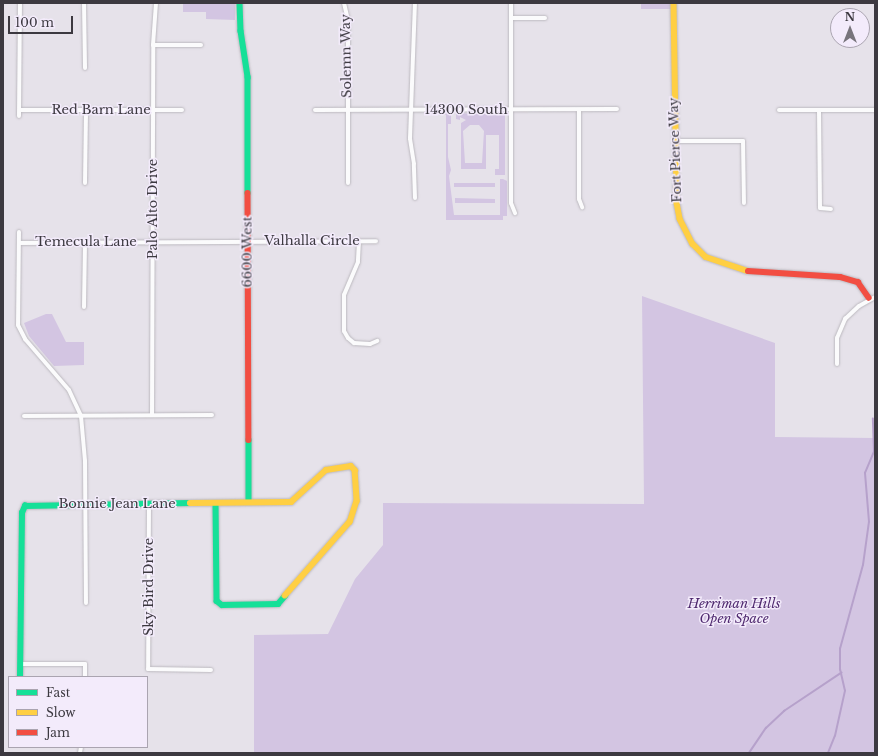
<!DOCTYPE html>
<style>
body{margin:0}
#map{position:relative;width:878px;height:756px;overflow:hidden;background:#e6e2ea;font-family:"Libre Baskerville",serif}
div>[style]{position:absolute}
.green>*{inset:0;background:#d3c5e2;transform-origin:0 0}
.stream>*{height:1.5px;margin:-0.75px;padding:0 0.75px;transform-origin:0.75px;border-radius:0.75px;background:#b6a1cb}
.roads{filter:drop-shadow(0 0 1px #bcb9bf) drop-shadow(0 0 1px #bcb9bf)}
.street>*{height:4px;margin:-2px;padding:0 2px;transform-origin:2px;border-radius:2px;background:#fbfbfc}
.fast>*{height:5.5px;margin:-2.75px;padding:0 2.75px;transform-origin:2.75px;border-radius:2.75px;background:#16e098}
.slow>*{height:5.5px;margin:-2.75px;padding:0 2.75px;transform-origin:2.75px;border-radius:2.75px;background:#ffcf43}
.jam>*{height:5.5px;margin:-2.75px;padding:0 2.75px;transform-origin:2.75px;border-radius:2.75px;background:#f24e42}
span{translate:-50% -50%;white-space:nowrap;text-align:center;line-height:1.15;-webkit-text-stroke:3px #f3ebfb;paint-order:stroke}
.street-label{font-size:13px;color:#3c3940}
.park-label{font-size:13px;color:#4f296f;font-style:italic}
.frame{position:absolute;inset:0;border:4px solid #3c3940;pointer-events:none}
.legend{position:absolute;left:8px;top:676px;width:140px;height:72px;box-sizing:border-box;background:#f3ebfb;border:1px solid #aaa4b0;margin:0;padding:5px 7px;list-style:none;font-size:12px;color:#3c3940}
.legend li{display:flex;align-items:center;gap:8px;height:20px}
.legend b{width:20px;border:1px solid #aaa4b0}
.north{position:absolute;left:830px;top:8px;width:40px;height:40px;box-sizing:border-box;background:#f3ebfb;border:1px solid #aaa4b0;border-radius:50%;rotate:0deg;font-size:11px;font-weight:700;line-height:16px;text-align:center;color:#3c3940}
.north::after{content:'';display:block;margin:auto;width:14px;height:18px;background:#78747c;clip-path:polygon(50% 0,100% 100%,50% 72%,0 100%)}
.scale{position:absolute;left:8px;top:16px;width:65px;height:18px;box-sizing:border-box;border:2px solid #3c3940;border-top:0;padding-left:5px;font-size:12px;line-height:14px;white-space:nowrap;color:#3c3940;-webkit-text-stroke:3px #f3ebfb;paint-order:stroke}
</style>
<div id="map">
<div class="green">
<div style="clip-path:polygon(183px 3px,235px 3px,235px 20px,206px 19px,206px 12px,183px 12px)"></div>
<div style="left:641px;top:3px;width:30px;height:6px"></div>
<div style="clip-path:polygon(443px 113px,451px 114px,451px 124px,448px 124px,448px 157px,451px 170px,449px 176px,454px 215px,500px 215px,500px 179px,503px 179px,507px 181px,507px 216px,503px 216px,503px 220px,446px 220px,446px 115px)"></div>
<div style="clip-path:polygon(evenodd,456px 113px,505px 115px,505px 175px,495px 175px,495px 169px,499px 169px,499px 135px,486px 135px,486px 169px,461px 169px,461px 123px,466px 120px,460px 117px,460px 120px,456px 119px,456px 113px,470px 125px,479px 125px,484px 131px,482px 163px,465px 163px,463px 131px,470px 125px)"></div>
<div style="left:454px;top:183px;width:41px;height:4px"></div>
<div style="clip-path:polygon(455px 198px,495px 199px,495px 203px,455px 203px)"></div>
<div style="clip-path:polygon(642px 296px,775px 343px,775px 437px,875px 438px,875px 753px,254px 753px,254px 635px,328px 634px,355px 579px,383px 545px,383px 503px,644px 504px)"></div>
<div style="clip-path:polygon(46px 314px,52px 314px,66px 342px,84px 342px,84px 365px,54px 366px,29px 336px,24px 323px)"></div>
</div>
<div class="stream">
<div style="left:749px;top:753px;width:30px;rotate:-56deg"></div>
<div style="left:766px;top:728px;width:25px;rotate:-43deg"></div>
<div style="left:784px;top:711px;width:69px;rotate:-33.7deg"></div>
<div style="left:828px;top:753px;width:18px;rotate:-68deg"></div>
<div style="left:835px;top:736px;width:46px;rotate:-77.5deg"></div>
<div style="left:845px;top:691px;width:22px;rotate:-103deg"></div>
<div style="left:840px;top:670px;width:21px;rotate:-90deg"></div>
<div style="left:840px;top:649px;width:87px;rotate:-74.7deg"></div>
<div style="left:863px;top:565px;width:43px;rotate:-82.1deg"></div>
<div style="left:869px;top:522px;width:49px;rotate:-94.7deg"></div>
<div style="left:865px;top:473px;width:23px;rotate:-67deg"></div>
<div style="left:874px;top:452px;width:33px;rotate:-92deg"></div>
</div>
<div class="roads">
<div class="street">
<div style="left:84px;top:3px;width:65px;rotate:89.1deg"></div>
<div style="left:344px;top:3px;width:18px;rotate:77deg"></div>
<div style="left:348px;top:21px;width:162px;rotate:90deg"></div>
<div style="left:511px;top:3px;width:200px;rotate:90deg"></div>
<div style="left:511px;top:203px;width:11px;rotate:68deg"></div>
<div style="left:511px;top:18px;width:34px"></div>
<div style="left:153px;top:45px;width:48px"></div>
<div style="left:20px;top:110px;width:162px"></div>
<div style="left:315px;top:110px;width:302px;rotate:-0.2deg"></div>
<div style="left:579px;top:110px;width:89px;rotate:90deg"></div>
<div style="left:579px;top:199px;width:9px;rotate:69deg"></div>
<div style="left:779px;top:110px;width:96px"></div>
<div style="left:819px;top:110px;width:98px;rotate:89.4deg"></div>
<div style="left:820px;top:208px;width:11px;rotate:5deg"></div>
<div style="left:19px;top:116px;width:113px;rotate:-89.5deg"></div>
<div style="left:675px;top:141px;width:68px"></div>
<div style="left:743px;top:141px;width:62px;rotate:89.1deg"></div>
<div style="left:85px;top:183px;width:73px;rotate:-89.2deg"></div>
<div style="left:415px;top:198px;width:34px;rotate:-92deg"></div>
<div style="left:414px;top:164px;width:26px;rotate:-99deg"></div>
<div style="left:410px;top:138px;width:135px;rotate:-87.9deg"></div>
<div style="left:19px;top:232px;width:93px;rotate:90.6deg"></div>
<div style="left:18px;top:325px;width:16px;rotate:63deg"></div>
<div style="left:25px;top:339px;width:67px;rotate:49.2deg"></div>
<div style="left:69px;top:390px;width:29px;rotate:65deg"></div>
<div style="left:81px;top:416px;width:45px;rotate:84.9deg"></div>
<div style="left:85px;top:461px;width:142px;rotate:89.6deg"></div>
<div style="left:359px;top:241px;width:21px;rotate:93deg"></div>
<div style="left:358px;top:262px;width:36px;rotate:113deg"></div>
<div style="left:344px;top:295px;width:36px;rotate:90deg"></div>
<div style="left:344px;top:331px;width:8px;rotate:60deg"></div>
<div style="left:348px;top:338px;width:8px;rotate:40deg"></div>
<div style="left:354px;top:343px;width:16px;rotate:4deg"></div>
<div style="left:370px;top:344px;width:8px;rotate:-23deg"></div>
<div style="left:20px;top:243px;width:356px;rotate:-0.3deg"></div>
<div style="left:84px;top:307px;width:65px;rotate:-89.1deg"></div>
<div style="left:837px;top:364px;width:26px;rotate:-90deg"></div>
<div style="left:837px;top:338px;width:21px;rotate:-67deg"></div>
<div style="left:845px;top:319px;width:19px;rotate:-43deg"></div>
<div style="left:859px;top:306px;width:18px;rotate:-29deg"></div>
<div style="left:152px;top:415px;width:370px;rotate:-89.8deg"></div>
<div style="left:153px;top:45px;width:42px;rotate:-85.9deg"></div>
<div style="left:24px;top:416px;width:188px;rotate:-0.3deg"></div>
<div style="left:149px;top:504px;width:165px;rotate:90.3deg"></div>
<div style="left:148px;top:669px;width:63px;rotate:0.9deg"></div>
<div style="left:20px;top:664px;width:65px"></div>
<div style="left:85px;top:664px;width:13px;rotate:90deg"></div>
<div style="left:80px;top:753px;width:6px;rotate:-81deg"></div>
</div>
<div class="fast">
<div style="left:240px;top:3px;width:28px;rotate:88deg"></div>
<div style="left:241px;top:31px;width:47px;rotate:81.3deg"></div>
<div style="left:248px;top:77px;width:116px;rotate:90deg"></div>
<div style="left:249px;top:440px;width:62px;rotate:90deg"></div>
<div style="left:216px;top:503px;width:98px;rotate:89.4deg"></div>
<div style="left:217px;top:601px;width:6px;rotate:39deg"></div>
<div style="left:222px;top:605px;width:56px;rotate:-1deg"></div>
<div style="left:278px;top:604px;width:11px;rotate:-49deg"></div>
<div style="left:20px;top:677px;width:164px;rotate:-89.3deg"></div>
<div style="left:22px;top:513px;width:8px;rotate:-67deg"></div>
<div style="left:25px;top:506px;width:165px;rotate:-1deg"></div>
</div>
<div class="slow">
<div style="left:674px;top:3px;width:200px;rotate:89.1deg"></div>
<div style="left:677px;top:203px;width:16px;rotate:79deg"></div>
<div style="left:680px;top:219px;width:28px;rotate:63deg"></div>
<div style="left:693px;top:244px;width:18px;rotate:45deg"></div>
<div style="left:706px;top:257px;width:44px;rotate:18.4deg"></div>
<div style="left:190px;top:503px;width:101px;rotate:-0.6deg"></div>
<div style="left:291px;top:502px;width:47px;rotate:-42.4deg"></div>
<div style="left:326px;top:470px;width:25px;rotate:-9deg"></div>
<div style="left:351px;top:466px;width:6px;rotate:45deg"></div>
<div style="left:355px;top:470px;width:31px;rotate:86deg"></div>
<div style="left:357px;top:501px;width:22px;rotate:108deg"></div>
<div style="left:350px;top:522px;width:98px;rotate:131.3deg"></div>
</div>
<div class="jam">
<div style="left:248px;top:193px;width:247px;rotate:89.8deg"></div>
<div style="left:748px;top:271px;width:92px;rotate:3.7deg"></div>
<div style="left:840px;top:277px;width:19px;rotate:16deg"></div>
<div style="left:858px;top:282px;width:19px;rotate:55deg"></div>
</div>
</div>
<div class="street-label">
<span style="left:347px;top:56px;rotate:-91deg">Solemn Way</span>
<span style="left:101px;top:110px">Red Barn Lane</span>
<span style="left:466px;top:110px">14300 South</span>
<span style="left:676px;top:150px;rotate:-92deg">Fort Pierce Way</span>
<span style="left:153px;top:209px;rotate:-90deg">Palo Alto Drive</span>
<span style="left:312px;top:241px">Valhalla Circle</span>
<span style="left:86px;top:242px">Temecula Lane</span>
<span style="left:248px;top:252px;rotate:-90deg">6600 West</span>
<span style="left:117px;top:504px">Bonnie Jean Lane</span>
<span style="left:149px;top:587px;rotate:-90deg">Sky Bird Drive</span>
</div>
<div class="park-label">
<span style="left:734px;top:612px">Herriman Hills<br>Open Space</span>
</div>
<div class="frame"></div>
<ul class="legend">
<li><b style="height:5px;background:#16e098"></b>Fast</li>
<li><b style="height:5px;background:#ffcf43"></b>Slow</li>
<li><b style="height:5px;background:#f24e42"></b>Jam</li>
</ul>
<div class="north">N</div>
<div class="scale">100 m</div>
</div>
